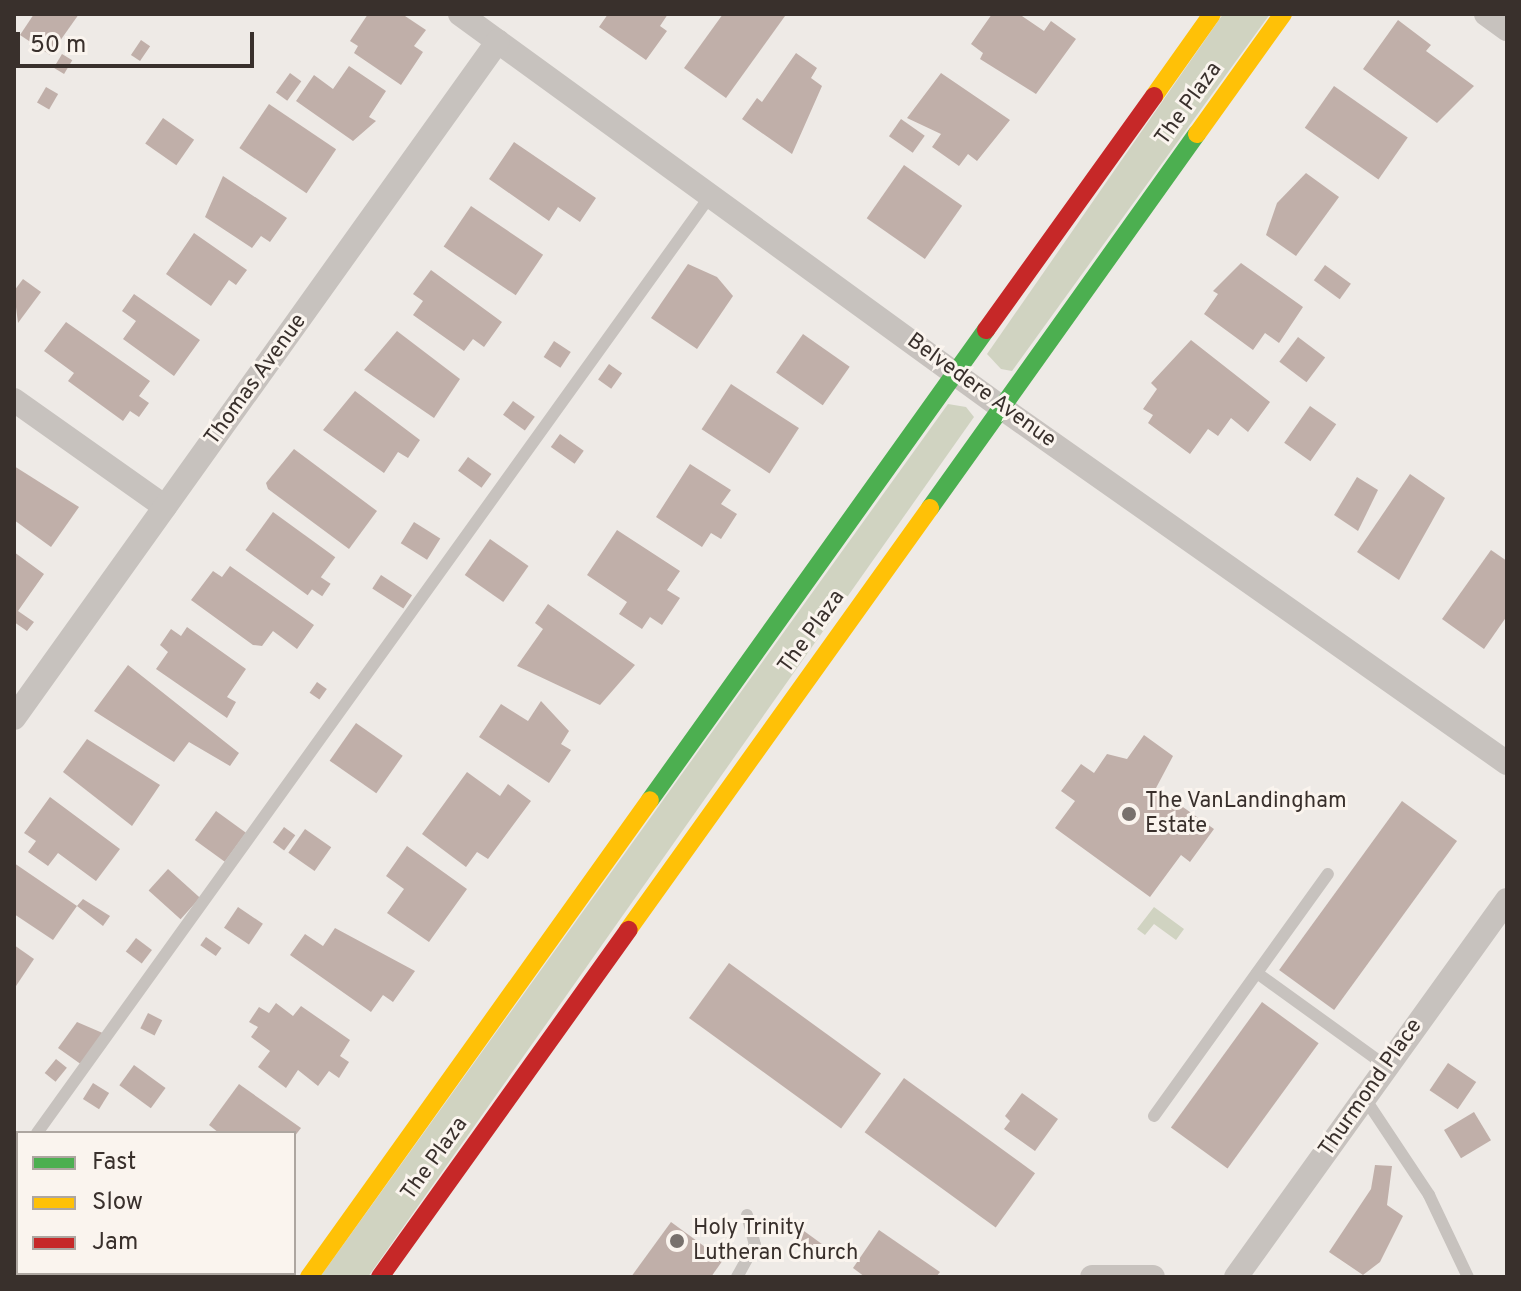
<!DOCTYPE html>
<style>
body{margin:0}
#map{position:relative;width:1521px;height:1291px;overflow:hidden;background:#eeeae6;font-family:Overpass,sans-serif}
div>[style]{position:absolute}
.green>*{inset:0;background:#d0d3c1}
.building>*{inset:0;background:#c0afa9;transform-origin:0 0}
.lane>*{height:12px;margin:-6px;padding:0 6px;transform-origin:6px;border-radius:6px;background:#c7c2be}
.street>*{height:24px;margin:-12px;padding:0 12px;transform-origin:12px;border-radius:12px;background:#c7c2be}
.fast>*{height:18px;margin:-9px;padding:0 9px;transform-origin:9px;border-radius:9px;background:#4caf50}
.slow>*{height:18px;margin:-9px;padding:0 9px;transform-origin:9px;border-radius:9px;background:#ffc107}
.jam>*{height:18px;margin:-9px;padding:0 9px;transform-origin:9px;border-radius:9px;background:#c62828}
.dots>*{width:22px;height:22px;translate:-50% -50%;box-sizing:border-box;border:4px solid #faf4ee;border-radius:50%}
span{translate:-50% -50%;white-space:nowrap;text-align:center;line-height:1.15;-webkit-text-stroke:6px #faf4ee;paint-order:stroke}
.street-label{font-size:22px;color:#39302c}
.poi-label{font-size:22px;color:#39302c}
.left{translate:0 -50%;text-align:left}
.frame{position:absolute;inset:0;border:16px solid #39302c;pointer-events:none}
.legend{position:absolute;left:16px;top:1131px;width:280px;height:144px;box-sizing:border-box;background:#faf4ee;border:2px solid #ada6a0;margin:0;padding:10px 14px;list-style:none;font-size:24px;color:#39302c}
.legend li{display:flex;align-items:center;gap:16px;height:40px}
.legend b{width:40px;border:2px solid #ada6a0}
.scale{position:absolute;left:16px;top:32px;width:238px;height:36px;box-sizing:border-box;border:4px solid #39302c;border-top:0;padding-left:10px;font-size:24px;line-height:28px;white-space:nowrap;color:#39302c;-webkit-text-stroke:6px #faf4ee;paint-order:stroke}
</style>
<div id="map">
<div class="green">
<div style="clip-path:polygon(1223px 14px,1270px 14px,1012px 371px,1001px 369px,987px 354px)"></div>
<div style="clip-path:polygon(948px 404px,966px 407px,974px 417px,368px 1277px,320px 1277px)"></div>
<div style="clip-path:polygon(1154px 907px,1184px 929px,1176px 940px,1154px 924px,1145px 935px,1137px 929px)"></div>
</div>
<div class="building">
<div style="clip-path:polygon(34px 14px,79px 14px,50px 55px,20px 35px)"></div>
<div style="clip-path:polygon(368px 14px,402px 14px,426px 30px,414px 46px,423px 52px,401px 85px,354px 53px,358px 46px,350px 41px)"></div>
<div style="clip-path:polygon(608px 14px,668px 14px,660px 26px,667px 31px,646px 60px,599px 27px)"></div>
<div style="clip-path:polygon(723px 14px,785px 16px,726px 98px,684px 68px)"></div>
<div style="clip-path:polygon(992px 14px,1019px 14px,1044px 31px,1051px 21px,1076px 39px,1036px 94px,980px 59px,983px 53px,971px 44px)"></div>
<div style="clip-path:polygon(1398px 20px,1431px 45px,1426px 51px,1474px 86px,1437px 123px,1363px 69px)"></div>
<div style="left:141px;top:40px;width:11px;height:18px;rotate:34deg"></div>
<div style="clip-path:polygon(796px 53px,817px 68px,811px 78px,822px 86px,792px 154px,742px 119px,757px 98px,762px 102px)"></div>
<div style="left:62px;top:54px;width:12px;height:16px;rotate:31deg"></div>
<div style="clip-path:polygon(349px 66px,386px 91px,369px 117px,376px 121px,353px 141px,296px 101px,314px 75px,333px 89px)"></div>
<div style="left:290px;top:73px;width:14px;height:24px;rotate:36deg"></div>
<div style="clip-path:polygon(941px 73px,1010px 120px,977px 161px,968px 154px,959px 166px,932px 147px,941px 134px,907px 118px)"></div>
<div style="left:1334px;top:86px;width:90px;height:51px;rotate:35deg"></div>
<div style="left:46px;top:87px;width:14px;height:18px;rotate:30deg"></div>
<div style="left:269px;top:104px;width:81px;height:53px;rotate:34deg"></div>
<div style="left:163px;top:118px;width:38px;height:31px;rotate:35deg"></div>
<div style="left:901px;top:119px;width:29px;height:21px;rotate:35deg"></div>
<div style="clip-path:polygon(514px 142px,596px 198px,580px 222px,558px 207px,549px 221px,489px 179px)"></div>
<div style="left:904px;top:165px;width:71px;height:65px;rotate:35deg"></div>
<div style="clip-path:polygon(1306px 173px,1339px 197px,1296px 256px,1266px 235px,1277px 203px)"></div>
<div style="clip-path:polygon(223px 176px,287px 218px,270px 242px,261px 236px,252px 248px,205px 217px)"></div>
<div style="left:471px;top:206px;width:87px;height:49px;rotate:34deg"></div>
<div style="clip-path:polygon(194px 233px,247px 270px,236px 285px,229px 280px,211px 306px,166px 274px)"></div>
<div style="clip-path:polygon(1241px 263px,1303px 307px,1279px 343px,1265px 333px,1253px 350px,1204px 314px,1218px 294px,1213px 291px)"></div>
<div style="clip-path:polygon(688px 264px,717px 277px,733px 296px,697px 349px,651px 318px)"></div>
<div style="left:1325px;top:265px;width:32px;height:19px;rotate:36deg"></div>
<div style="clip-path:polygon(431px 270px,502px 322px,484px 347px,473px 339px,464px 351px,413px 315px,423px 301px,413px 294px)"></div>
<div style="clip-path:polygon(23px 279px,41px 292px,18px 323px,14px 291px)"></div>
<div style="clip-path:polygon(134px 294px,200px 340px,174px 376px,123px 339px,136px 321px,122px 311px)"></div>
<div style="clip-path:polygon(66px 322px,150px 381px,139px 396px,149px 403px,139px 417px,130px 411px,123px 421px,68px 381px,74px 373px,44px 351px)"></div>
<div style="clip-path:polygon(397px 331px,460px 379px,434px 418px,364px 370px)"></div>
<div style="left:803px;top:334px;width:57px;height:47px;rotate:35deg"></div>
<div style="left:1298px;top:337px;width:34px;height:31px;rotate:37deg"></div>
<div style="clip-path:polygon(1191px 340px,1270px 402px,1248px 432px,1231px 418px,1218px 436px,1208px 429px,1190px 454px,1148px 423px,1153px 415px,1143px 409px,1157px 389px,1151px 383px)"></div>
<div style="left:554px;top:341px;width:20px;height:19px;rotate:33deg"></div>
<div style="left:609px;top:364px;width:16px;height:19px;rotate:35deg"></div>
<div style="left:731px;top:384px;width:81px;height:54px;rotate:33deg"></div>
<div style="clip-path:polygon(355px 391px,420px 440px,408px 458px,398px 452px,384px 473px,323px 430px)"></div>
<div style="left:513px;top:401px;width:27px;height:17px;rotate:36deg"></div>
<div style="left:1310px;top:406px;width:32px;height:45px;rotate:35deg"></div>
<div style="left:560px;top:434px;width:29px;height:16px;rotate:35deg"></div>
<div style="clip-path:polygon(294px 449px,377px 511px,349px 549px,268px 489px,266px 483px)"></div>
<div style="left:468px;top:457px;width:29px;height:17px;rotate:36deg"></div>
<div style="clip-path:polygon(690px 464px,731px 490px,721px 504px,737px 514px,721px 539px,711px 533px,702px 547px,656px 517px)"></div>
<div style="clip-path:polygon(14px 466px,79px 507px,51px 547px,14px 520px)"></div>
<div style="clip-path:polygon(1410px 474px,1445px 498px,1399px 580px,1357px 552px)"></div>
<div style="clip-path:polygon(1357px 477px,1378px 490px,1358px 531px,1334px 515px)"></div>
<div style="left:273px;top:512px;width:77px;height:47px;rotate:36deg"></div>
<div style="left:414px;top:522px;width:31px;height:25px;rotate:32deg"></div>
<div style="clip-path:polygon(617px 530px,680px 571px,667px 590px,680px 598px,662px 625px,650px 617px,642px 629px,619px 614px,627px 602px,587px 575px)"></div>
<div style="left:490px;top:539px;width:47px;height:44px;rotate:35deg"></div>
<div style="clip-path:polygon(1491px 550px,1507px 561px,1507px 616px,1484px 649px,1442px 619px)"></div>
<div style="clip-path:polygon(14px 552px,44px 574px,18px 611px,34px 622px,27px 631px,14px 622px)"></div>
<div style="clip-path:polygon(230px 566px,314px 625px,297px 649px,273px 631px,262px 646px,253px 645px,191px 600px,213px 571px,222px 577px)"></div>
<div style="left:381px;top:575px;width:37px;height:16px;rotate:33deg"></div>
<div style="left:319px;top:576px;width:14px;height:15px;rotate:34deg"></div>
<div style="clip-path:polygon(548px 604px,635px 665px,600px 705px,517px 666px,543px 629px,535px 623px)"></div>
<div style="clip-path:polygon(187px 627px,246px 669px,227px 697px,236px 702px,227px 718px,156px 669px,168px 652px,160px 645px,171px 629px,181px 636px)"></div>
<div style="clip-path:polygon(128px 665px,239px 753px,230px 766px,189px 742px,174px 762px,94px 711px)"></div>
<div style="left:317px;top:682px;width:12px;height:13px;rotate:35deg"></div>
<div style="clip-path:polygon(541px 701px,569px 731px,561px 744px,571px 750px,549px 783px,479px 737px,501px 704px,528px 721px)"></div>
<div style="left:356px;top:723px;width:57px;height:46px;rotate:35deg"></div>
<div style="clip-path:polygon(1144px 735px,1173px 756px,1156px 788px,1214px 829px,1190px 862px,1181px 855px,1150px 897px,1055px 828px,1075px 801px,1061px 791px,1081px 764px,1094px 773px,1107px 754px,1127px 759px)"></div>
<div style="clip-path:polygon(87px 739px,160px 785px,132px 826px,63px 772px)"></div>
<div style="clip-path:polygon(467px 772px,500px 796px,508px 784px,531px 801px,488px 859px,477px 852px,466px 867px,422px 834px)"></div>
<div style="clip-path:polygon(50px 797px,120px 849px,96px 881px,58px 853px,48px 866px,28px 852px,36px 841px,24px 833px)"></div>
<div style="left:1402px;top:801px;width:68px;height:209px;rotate:36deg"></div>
<div style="left:216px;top:811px;width:37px;height:36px;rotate:36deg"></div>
<div style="left:284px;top:827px;width:14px;height:19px;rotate:36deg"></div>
<div style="left:305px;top:829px;width:32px;height:29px;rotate:35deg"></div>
<div style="clip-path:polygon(407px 846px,467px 889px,429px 942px,387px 913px,404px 889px,386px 876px)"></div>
<div style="clip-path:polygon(14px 863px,77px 906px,53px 940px,14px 914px)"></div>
<div style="left:168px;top:869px;width:43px;height:29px;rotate:42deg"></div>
<div style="clip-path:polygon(83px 899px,110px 916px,103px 926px,77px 906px)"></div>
<div style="left:238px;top:907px;width:30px;height:25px;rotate:34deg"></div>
<div style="clip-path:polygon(335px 928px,415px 971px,393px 1002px,383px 995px,371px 1012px,290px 955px,305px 934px,323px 946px)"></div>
<div style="left:206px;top:937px;width:19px;height:10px;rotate:35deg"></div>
<div style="left:136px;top:938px;width:20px;height:17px;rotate:37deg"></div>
<div style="clip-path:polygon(14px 945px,34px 959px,14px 989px)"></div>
<div style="left:729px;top:963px;width:188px;height:68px;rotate:36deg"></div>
<div style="left:1262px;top:1002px;width:70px;height:155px;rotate:36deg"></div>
<div style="clip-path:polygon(276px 1003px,293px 1016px,301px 1006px,350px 1040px,340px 1056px,349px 1062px,339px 1078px,329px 1071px,318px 1086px,298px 1070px,286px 1088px,258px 1067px,270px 1051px,251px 1037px,258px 1027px,249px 1022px,259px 1007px,269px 1013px)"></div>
<div style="left:148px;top:1013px;width:16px;height:17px;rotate:27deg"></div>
<div style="clip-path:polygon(77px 1022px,105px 1034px,82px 1065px,58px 1048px)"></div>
<div style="left:56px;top:1059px;width:14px;height:18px;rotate:39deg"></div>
<div style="left:1448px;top:1063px;width:34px;height:33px;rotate:34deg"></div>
<div style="left:134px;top:1065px;width:39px;height:25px;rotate:36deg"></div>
<div style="left:904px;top:1078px;width:162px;height:67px;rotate:36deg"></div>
<div style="left:93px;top:1083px;width:19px;height:19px;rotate:32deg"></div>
<div style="clip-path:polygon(239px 1084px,301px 1128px,294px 1137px,219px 1133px,209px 1125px)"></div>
<div style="clip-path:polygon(1022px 1093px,1058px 1119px,1035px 1151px,1004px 1129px,1010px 1121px,1005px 1116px)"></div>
<div style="left:1474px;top:1112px;width:33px;height:35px;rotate:59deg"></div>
<div style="clip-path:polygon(1375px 1165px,1392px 1166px,1387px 1205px,1403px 1216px,1380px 1262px,1363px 1275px,1329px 1252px,1371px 1189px)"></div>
<div style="clip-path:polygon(671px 1222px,723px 1260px,711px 1277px,631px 1277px)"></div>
<div style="clip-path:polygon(879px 1230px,940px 1272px,936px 1277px,865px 1277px,853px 1268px)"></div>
<div style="left:804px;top:1231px;width:31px;height:14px;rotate:36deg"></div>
</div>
<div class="lane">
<div style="left:1257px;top:973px;width:159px;rotate:35.8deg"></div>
<div style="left:1364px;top:1097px;width:118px;rotate:56.4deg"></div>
<div style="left:1429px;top:1195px;width:91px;rotate:64.6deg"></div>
<div style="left:1154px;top:1116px;width:298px;rotate:-54.3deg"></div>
<div style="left:37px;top:1133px;width:1154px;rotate:-54.31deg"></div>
<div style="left:14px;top:1165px;width:6px;rotate:-51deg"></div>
<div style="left:737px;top:1277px;width:37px;rotate:-61deg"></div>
<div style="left:755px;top:1245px;width:31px;rotate:-105deg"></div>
</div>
<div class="street">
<div style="left:460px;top:14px;width:670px;rotate:36.01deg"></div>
<div style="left:1002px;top:408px;width:617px;rotate:35.11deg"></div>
<div style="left:1486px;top:14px;width:26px;rotate:36deg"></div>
<div style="left:14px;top:400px;width:185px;rotate:35.3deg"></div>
<div style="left:14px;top:718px;width:832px;rotate:-54.44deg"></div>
<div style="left:14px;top:1181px;width:5px;rotate:37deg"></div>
<div style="left:141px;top:1273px;width:6px;rotate:39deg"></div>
<div style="left:1092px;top:1277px;width:61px"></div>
<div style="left:1236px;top:1277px;width:464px;rotate:-54.3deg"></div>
</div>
<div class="fast">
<div style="left:930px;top:508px;width:460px;rotate:-54.5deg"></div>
<div style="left:650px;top:800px;width:578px;rotate:-54.44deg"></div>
</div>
<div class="slow">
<div style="left:1154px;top:96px;width:100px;rotate:-54.7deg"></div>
<div style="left:1197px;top:134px;width:148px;rotate:-54.4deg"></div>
<div style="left:628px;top:930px;width:519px;rotate:-54.41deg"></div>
<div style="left:309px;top:1277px;width:586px;rotate:-54.44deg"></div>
</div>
<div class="jam">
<div style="left:986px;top:330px;width:288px;rotate:-54.3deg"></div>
<div style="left:380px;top:1277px;width:427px;rotate:-54.4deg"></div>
</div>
<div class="dots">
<div style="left:1129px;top:814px;background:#78716d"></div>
<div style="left:677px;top:1241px;background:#78716d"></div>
</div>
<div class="street-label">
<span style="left:1189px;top:104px;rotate:-54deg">The Plaza</span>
<span style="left:256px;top:380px;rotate:-54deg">Thomas Avenue</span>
<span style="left:981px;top:391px;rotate:36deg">Belvedere Avenue</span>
<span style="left:812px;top:632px;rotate:-54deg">The Plaza</span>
<span style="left:1371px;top:1088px;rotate:-55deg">Thurmond Place</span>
<span style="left:435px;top:1159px;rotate:-54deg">The Plaza</span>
</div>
<div class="poi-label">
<span class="left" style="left:1145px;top:814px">The VanLandingham<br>Estate</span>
<span class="left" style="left:693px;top:1241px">Holy Trinity<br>Lutheran Church</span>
</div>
<div class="frame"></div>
<ul class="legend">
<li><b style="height:10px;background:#4caf50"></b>Fast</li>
<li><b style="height:10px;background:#ffc107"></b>Slow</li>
<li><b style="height:10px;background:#c62828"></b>Jam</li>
</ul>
<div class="scale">50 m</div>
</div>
